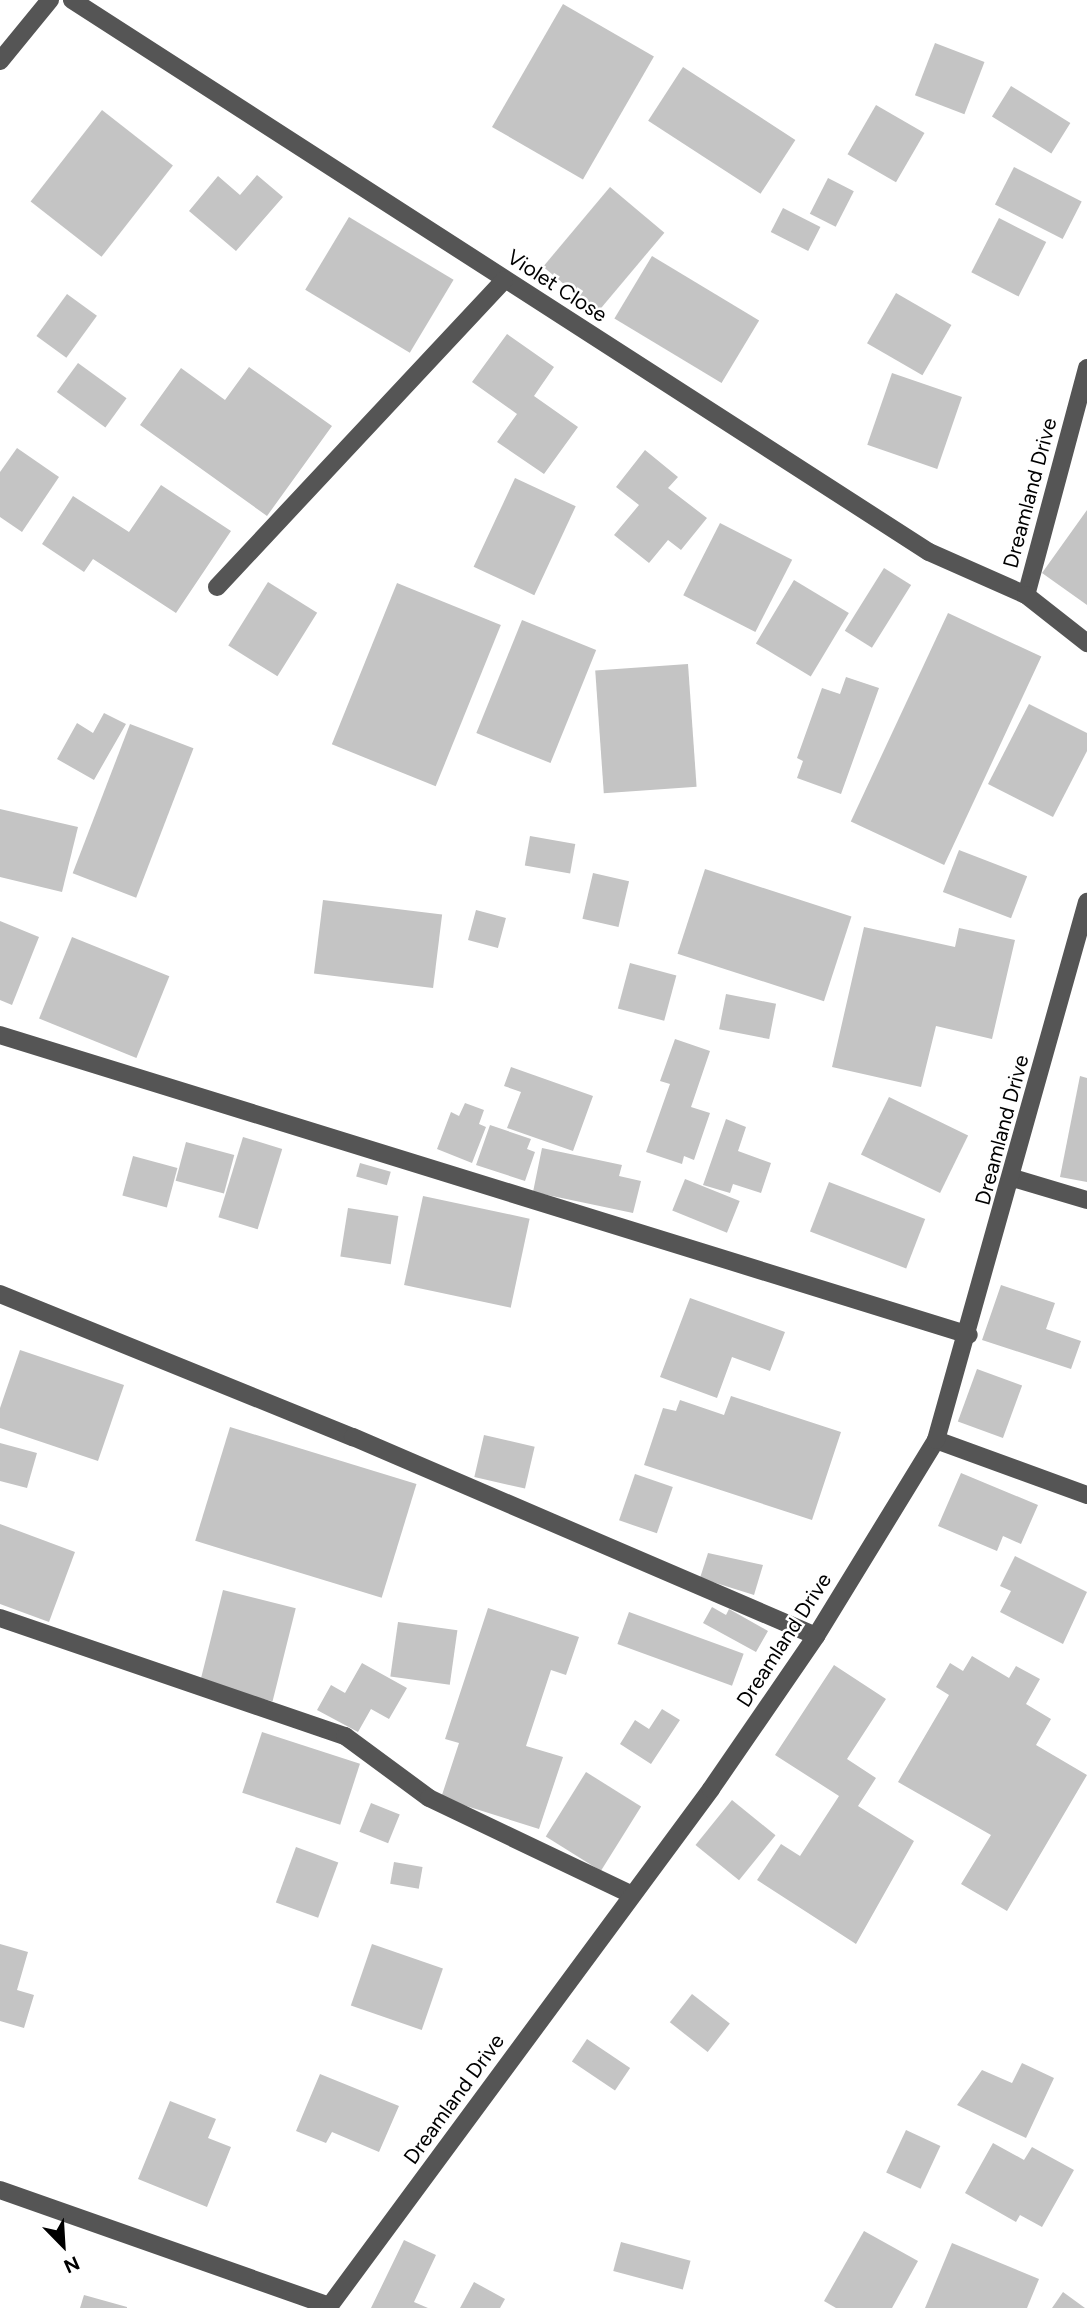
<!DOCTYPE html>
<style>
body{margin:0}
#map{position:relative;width:1087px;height:2308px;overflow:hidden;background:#fff;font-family:Figtree,sans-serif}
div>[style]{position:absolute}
.building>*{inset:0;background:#c4c4c4;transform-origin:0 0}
.minor>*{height:18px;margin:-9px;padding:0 9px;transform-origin:9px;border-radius:9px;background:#555}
span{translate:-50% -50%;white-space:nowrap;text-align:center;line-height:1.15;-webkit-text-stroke:5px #fff;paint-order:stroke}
.street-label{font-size:21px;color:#000}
.north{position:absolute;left:28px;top:2210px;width:70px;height:70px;-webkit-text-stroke:5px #fff;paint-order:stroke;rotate:156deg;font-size:19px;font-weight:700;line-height:28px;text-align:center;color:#000}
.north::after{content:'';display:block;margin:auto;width:24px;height:32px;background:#000;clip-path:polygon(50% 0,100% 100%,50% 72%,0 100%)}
</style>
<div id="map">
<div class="building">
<div style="left:563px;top:4px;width:105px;height:142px;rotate:30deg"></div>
<div style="left:935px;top:43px;width:53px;height:56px;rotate:21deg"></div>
<div style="left:683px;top:67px;width:134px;height:64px;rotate:33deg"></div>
<div style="left:1011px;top:86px;width:70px;height:36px;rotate:32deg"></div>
<div style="left:876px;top:105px;width:56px;height:57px;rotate:30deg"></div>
<div style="left:102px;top:110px;width:90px;height:116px;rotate:38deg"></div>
<div style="left:1014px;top:167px;width:76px;height:42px;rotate:27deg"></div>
<div style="clip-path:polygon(257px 175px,283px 197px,236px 251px,189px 211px,218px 176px,240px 195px)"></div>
<div style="left:828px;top:178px;width:29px;height:40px;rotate:27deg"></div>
<div style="left:610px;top:187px;width:71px;height:104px;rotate:40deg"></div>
<div style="left:783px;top:208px;width:42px;height:27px;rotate:27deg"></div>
<div style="left:349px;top:217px;width:122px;height:85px;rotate:31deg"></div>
<div style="left:999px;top:218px;width:53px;height:61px;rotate:27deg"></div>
<div style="left:652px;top:256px;width:125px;height:73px;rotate:31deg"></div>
<div style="left:896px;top:293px;width:64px;height:58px;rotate:30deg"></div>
<div style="left:67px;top:294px;width:37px;height:52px;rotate:36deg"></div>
<div style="clip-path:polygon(507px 334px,554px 367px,534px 396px,578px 427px,544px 474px,497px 442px,517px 414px,472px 382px)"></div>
<div style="left:78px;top:363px;width:60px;height:36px;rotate:36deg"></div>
<div style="clip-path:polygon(249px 367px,332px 426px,267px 516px,140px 425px,181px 368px,225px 400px)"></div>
<div style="left:892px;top:373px;width:74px;height:76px;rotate:19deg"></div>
<div style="clip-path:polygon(17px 448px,59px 477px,22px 532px,0 517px,0 472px)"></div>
<div style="clip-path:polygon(645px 450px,678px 477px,668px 488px,707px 518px,681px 550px,668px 540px,649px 563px,614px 535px,639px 505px,616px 487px)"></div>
<div style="left:515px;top:478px;width:67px;height:98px;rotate:25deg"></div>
<div style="clip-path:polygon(161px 485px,231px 531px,176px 613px,93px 559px,84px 572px,42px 544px,73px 496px,129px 532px)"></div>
<div style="clip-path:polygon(1087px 510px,1087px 605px,1042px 573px)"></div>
<div style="left:720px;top:523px;width:81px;height:81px;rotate:27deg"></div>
<div style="left:884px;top:568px;width:32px;height:74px;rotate:32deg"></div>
<div style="left:794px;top:580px;width:64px;height:74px;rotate:31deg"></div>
<div style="left:268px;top:582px;width:58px;height:75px;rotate:32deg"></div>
<div style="left:397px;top:583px;width:112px;height:174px;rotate:22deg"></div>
<div style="left:948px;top:613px;width:103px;height:230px;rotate:25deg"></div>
<div style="left:522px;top:620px;width:80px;height:122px;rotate:22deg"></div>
<div style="left:688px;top:664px;width:123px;height:93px;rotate:86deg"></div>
<div style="clip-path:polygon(846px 677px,879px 688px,841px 794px,797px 778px,803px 761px,797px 758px,822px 688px,840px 694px)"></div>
<div style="clip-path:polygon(1029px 704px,1087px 733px,1087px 751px,1053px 817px,988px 784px)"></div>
<div style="clip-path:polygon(104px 713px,126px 724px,94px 780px,57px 759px,77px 723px,93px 733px)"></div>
<div style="left:130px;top:724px;width:68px;height:160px;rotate:21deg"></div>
<div style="clip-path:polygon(0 809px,78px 827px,62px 892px,0 877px)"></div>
<div style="left:530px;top:836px;width:46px;height:30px;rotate:10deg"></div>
<div style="left:959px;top:850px;width:73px;height:45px;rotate:21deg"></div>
<div style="left:705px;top:869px;width:154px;height:89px;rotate:18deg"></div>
<div style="left:593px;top:873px;width:37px;height:47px;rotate:13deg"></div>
<div style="left:323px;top:900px;width:120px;height:74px;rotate:7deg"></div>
<div style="left:476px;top:910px;width:31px;height:31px;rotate:15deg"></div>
<div style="clip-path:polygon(0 921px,39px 937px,12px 1005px,0 1000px)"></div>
<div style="clip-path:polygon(864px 927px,955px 947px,959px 928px,1015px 940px,992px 1039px,936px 1026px,921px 1087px,832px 1067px)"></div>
<div style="left:72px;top:937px;width:105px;height:88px;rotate:22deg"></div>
<div style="left:630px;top:963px;width:48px;height:47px;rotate:15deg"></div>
<div style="left:726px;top:994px;width:51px;height:36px;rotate:11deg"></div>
<div style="clip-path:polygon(675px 1039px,710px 1051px,691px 1107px,710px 1113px,694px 1160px,684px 1156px,682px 1164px,646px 1152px,670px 1084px,660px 1081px)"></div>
<div style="clip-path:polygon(511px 1067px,593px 1096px,573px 1151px,507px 1128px,521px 1092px,504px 1086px)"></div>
<div style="clip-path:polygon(1080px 1076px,1087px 1078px,1087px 1182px,1060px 1177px)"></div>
<div style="left:889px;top:1097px;width:88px;height:64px;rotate:26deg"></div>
<div style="clip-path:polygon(465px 1103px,484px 1110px,479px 1124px,486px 1127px,472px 1163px,437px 1149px,451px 1112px,459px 1116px)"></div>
<div style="clip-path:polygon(726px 1119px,746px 1127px,738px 1151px,771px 1163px,761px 1193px,733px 1184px,730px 1193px,703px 1185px)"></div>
<div style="clip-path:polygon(490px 1125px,531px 1139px,527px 1149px,535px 1152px,525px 1181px,476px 1165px)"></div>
<div style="left:243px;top:1137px;width:41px;height:84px;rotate:17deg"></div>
<div style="left:186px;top:1142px;width:50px;height:40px;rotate:15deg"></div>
<div style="clip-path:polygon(542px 1148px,622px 1165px,619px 1176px,641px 1181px,633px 1213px,533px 1192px)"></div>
<div style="left:133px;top:1156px;width:46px;height:41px;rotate:15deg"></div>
<div style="left:360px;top:1163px;width:32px;height:14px;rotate:16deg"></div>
<div style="left:685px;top:1179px;width:59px;height:34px;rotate:22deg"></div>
<div style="left:829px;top:1182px;width:103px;height:53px;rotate:21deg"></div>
<div style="left:423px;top:1196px;width:109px;height:91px;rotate:12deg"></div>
<div style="left:348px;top:1208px;width:51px;height:49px;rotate:9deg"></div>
<div style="clip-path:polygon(1001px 1285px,1055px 1303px,1046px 1329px,1081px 1341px,1071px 1369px,982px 1340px)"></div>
<div style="clip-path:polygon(690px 1298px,785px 1332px,770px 1371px,732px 1357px,717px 1398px,660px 1377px)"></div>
<div style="clip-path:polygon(20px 1350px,124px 1385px,98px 1461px,0 1428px,0 1408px)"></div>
<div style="left:977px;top:1369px;width:48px;height:56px;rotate:20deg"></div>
<div style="clip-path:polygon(731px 1396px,841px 1432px,812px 1520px,644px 1465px,663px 1408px,676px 1411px,680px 1400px,724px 1415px)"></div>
<div style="left:230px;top:1427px;width:195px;height:119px;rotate:17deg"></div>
<div style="left:484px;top:1435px;width:52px;height:43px;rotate:13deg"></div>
<div style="clip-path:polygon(0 1443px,37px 1453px,27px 1488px,0 1481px)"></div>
<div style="clip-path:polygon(961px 1473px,1038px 1505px,1021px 1544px,1003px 1536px,997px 1551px,938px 1526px)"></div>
<div style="left:635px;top:1474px;width:40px;height:49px;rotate:19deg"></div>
<div style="clip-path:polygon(0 1524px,75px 1552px,49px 1622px,0 1604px)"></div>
<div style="clip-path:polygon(708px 1553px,763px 1565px,754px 1595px,700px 1578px)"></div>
<div style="clip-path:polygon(1015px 1556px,1087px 1592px,1063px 1644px,1000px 1612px,1011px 1591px,1000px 1586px)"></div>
<div style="left:223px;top:1590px;width:75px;height:96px;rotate:14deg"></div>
<div style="clip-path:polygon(712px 1607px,726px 1615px,729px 1609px,768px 1631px,756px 1652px,703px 1623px)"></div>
<div style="clip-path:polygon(488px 1608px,579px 1637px,566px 1675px,551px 1670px,526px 1746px,563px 1757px,539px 1829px,441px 1798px,459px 1743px,445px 1739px)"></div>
<div style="left:629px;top:1612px;width:122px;height:34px;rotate:20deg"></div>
<div style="left:398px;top:1622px;width:60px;height:55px;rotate:8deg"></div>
<div style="clip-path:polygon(972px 1656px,1009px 1678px,1016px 1666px,1040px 1679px,1026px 1704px,1051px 1719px,1036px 1745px,1087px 1775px,1007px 1911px,961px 1884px,991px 1835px,898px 1782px,949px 1695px,936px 1687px,950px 1663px,963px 1671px)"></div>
<div style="clip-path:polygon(362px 1663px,407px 1688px,389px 1719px,371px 1709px,358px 1732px,317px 1710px,331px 1685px,345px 1693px)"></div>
<div style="clip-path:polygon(834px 1665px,886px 1699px,847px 1759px,876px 1778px,858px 1806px,914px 1841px,856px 1944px,757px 1880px,781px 1844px,800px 1856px,839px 1796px,775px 1755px)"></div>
<div style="clip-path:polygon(662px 1709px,680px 1720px,651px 1764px,620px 1744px,635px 1720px,649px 1729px)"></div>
<div style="left:262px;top:1732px;width:103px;height:64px;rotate:18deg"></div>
<div style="left:586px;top:1772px;width:65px;height:76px;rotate:32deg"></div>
<div style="left:732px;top:1800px;width:56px;height:58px;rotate:39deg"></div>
<div style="left:371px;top:1803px;width:31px;height:31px;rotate:22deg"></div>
<div style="left:296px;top:1847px;width:45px;height:59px;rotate:20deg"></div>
<div style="left:394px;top:1862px;width:29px;height:22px;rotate:10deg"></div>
<div style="clip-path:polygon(0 1944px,28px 1952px,17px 1990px,34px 1995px,24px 2028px,0 2021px)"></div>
<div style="left:372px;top:1944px;width:75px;height:65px;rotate:19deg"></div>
<div style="left:692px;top:1994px;width:48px;height:36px;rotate:38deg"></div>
<div style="left:587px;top:2039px;width:52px;height:27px;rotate:34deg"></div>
<div style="clip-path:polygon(1022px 2063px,1054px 2078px,1026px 2138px,957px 2105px,982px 2070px,1012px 2083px)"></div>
<div style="clip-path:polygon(320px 2074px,399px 2106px,379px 2152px,332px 2132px,326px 2143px,296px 2131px)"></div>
<div style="clip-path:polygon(170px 2101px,216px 2119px,208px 2138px,231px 2147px,207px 2207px,138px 2179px)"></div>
<div style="left:906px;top:2130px;width:38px;height:47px;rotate:25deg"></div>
<div style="clip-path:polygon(993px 2143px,1024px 2160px,1032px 2147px,1074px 2170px,1042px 2227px,1020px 2215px,1016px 2222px,965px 2193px)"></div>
<div style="clip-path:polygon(864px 2231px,918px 2261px,892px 2308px,836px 2308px,824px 2301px)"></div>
<div style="clip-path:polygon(404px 2240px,436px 2255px,414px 2302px,428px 2308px,371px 2308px)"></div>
<div style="left:621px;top:2242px;width:72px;height:30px;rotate:15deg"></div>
<div style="clip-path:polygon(952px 2243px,1039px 2279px,1027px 2308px,925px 2308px)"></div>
<div style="clip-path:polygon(474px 2282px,505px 2299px,500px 2308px,460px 2308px)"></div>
<div style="clip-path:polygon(1063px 2292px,1085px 2308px,1052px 2308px)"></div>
<div style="clip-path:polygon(84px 2295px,127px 2307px,127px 2308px,80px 2308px)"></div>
</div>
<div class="minor">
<div style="left:72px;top:0;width:1019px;rotate:32.79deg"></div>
<div style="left:929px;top:552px;width:106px;rotate:23.9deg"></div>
<div style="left:0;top:61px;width:79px;rotate:-50.7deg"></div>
<div style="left:1087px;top:368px;width:235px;rotate:105deg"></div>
<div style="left:1026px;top:595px;width:78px;rotate:38.2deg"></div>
<div style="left:217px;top:587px;width:420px;rotate:-46.9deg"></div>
<div style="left:0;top:1035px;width:1014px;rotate:17.2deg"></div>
<div style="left:1013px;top:1178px;width:77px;rotate:16.6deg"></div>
<div style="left:0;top:1294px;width:381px;rotate:22.1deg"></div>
<div style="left:353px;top:1437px;width:504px;rotate:23.26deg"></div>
<div style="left:936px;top:1440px;width:161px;rotate:20deg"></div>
<div style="left:0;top:1618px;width:365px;rotate:18.9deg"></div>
<div style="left:345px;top:1736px;width:104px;rotate:36.4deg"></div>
<div style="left:429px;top:1798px;width:225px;rotate:25.5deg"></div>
<div style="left:0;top:2190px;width:350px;rotate:19.4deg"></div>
<div style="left:328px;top:2308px;width:645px;rotate:-53.57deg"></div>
<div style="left:711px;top:1789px;width:186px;rotate:-55.5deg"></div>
<div style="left:816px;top:1636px;width:230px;rotate:-58.5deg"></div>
<div style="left:936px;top:1440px;width:559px;rotate:-74.32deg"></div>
</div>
<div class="street-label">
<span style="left:557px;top:286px;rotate:33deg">Violet Close</span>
<span style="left:1030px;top:493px;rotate:-75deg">Dreamland Drive</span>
<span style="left:1002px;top:1130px;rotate:-75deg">Dreamland Drive</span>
<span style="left:784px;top:1640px;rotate:-57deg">Dreamland Drive</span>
<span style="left:454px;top:2099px;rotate:-54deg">Dreamland Drive</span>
</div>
<div class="north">N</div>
</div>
